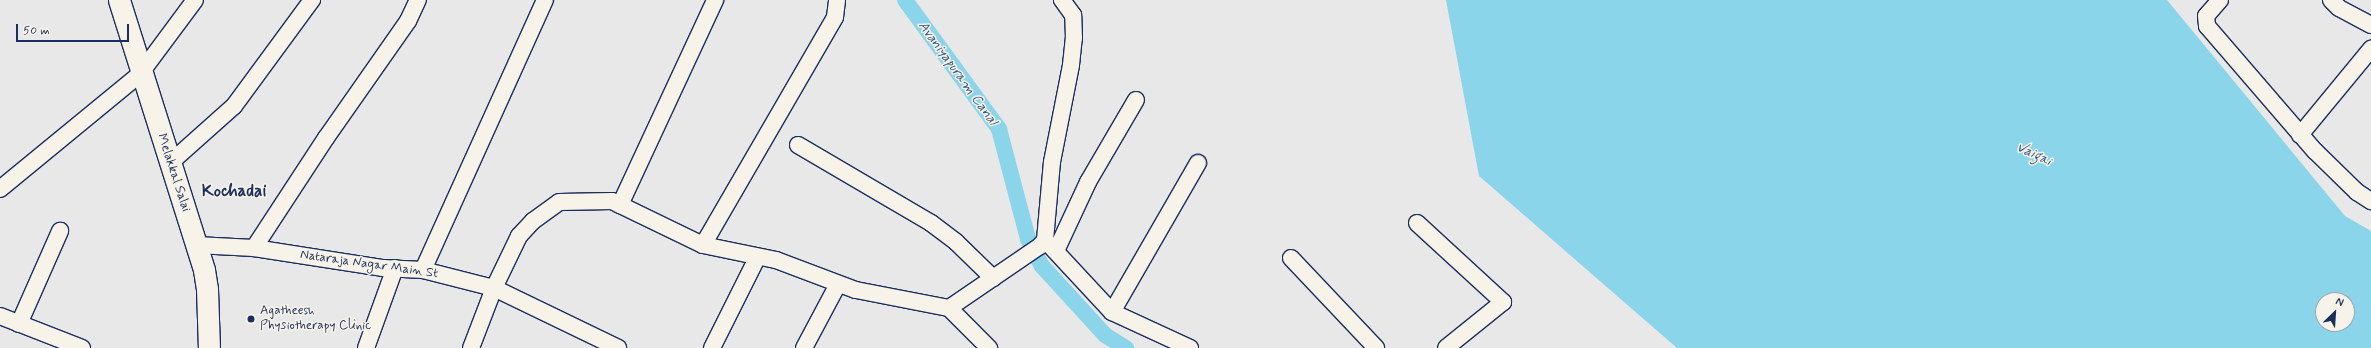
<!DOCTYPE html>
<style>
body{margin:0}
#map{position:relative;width:2371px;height:348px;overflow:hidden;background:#e8e8e9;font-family:Mynerve,sans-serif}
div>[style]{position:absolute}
.water>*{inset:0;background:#8ad5ea}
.canal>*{height:16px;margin:-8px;padding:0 8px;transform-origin:8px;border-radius:8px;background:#8ad5ea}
.roads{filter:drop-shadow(1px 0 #1b2f5e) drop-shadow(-1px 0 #1b2f5e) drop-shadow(0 1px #1b2f5e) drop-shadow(0 -1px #1b2f5e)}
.minor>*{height:16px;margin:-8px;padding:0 8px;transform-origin:8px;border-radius:8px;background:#f7f3e8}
.major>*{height:21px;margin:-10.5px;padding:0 10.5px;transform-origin:10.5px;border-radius:10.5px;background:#f7f3e8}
.dots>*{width:11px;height:11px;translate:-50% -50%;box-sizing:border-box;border:2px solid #f7f3e8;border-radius:50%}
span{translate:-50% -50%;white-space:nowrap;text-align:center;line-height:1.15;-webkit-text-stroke:3px #f7f3e8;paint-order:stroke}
.street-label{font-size:13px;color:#1b2f5e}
.poi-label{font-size:13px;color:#1b2f5e}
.left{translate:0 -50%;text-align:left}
.water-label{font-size:14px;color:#375881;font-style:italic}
.district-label{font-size:17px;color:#1b2f5e;font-weight:700}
.north{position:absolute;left:2315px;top:292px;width:40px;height:40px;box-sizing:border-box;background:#f7f3e8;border:1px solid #9fa5b1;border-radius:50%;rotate:25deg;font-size:11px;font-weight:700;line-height:16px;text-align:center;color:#1b2f5e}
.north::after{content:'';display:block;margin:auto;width:14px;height:18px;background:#1b2f5e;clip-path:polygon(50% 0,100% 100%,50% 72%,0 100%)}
.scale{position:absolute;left:16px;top:24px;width:113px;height:18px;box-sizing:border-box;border:2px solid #1b2f5e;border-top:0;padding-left:5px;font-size:12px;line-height:14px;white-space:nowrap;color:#1b2f5e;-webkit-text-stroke:3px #f7f3e8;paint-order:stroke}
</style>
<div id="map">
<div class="water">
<i style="clip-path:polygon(evenodd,1446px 0,2167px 0,2345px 216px,2371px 231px,2371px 348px,1677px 348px,1479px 176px,1446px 0,2323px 300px,2347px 300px,2347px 324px,2323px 324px,2323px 300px)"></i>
</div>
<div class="canal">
<i style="left:905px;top:0;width:160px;rotate:53.9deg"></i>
<i style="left:999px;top:129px;width:114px;rotate:75.2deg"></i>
<i style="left:1028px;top:239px;width:30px;rotate:63deg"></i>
<i style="left:1042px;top:266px;width:93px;rotate:47.6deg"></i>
<i style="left:1105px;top:335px;width:25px;rotate:32deg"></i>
</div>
<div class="roads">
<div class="minor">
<i style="left:2220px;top:0;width:21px;rotate:131deg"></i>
<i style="left:2206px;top:16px;width:10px;rotate:84deg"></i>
<i style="left:2207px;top:26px;width:165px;rotate:49.2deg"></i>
<i style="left:2315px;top:151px;width:59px;rotate:44.3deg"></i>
<i style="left:2357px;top:192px;width:17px;rotate:33deg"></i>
<i style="left:2331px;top:0;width:11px;rotate:45deg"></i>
<i style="left:2339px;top:8px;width:36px;rotate:28deg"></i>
<i style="left:2300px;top:135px;width:112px;rotate:-50.5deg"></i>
<i style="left:798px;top:145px;width:154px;rotate:30.4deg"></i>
<i style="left:931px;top:223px;width:31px;rotate:37deg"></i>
<i style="left:956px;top:242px;width:52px;rotate:44.2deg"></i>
<i style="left:170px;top:163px;width:86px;rotate:-41.7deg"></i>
<i style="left:234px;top:106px;width:132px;rotate:-53.7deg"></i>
<i style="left:0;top:189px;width:181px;rotate:-39.4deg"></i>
<i style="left:140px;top:74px;width:92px;rotate:-53.4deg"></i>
<i style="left:620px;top:205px;width:226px;rotate:-65.1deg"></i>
<i style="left:1417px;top:223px;width:117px;rotate:42.6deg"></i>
<i style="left:1503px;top:302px;width:73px;rotate:141.1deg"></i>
<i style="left:1045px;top:240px;width:78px;rotate:-84.9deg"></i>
<i style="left:1052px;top:162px;width:99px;rotate:-78.9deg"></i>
<i style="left:1071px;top:65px;width:27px;rotate:-84deg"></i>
<i style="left:1074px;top:38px;width:23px;rotate:-92deg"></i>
<i style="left:1073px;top:15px;width:19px;rotate:-126deg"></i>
<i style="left:196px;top:245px;width:58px;rotate:3deg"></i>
<i style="left:254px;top:248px;width:131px;rotate:8.8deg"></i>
<i style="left:383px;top:268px;width:40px;rotate:2.9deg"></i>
<i style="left:423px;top:270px;width:73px;rotate:14.2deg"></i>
<i style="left:494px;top:288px;width:58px;rotate:-64.3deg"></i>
<i style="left:519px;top:236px;width:21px;rotate:-47deg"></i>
<i style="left:533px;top:221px;width:32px;rotate:-36deg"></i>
<i style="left:559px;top:202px;width:53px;rotate:-1.1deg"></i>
<i style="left:612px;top:201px;width:101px;rotate:25.8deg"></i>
<i style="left:703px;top:245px;width:75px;rotate:11.6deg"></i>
<i style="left:776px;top:260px;width:85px;rotate:20.6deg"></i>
<i style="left:856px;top:290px;width:95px;rotate:11deg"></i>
<i style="left:949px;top:308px;width:57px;rotate:45deg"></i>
<i style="left:703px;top:245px;width:263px;rotate:-59.9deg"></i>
<i style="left:835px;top:17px;width:17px;rotate:-83deg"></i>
<i style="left:254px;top:248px;width:131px;rotate:-56.8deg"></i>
<i style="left:326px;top:138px;width:143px;rotate:-55deg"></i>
<i style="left:408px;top:21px;width:23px;rotate:-65deg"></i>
<i style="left:1056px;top:251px;width:76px;rotate:-65.1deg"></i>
<i style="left:1088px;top:182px;width:95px;rotate:-59.7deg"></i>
<i style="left:1291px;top:258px;width:124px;rotate:46.6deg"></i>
<i style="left:423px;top:270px;width:296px;rotate:-65.7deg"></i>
<i style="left:949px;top:308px;width:110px;rotate:-34.3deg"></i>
<i style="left:1040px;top:246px;width:8px;rotate:-50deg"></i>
<i style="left:1045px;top:240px;width:98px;rotate:47.1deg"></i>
<i style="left:1112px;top:312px;width:86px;rotate:24.8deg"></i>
<i style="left:1112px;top:312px;width:172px;rotate:-60deg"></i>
<i style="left:0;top:316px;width:88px;rotate:21.3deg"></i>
<i style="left:19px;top:324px;width:102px;rotate:-66.2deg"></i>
<i style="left:366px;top:348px;width:85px;rotate:-70.1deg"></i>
<i style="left:471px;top:348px;width:64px;rotate:-69deg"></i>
<i style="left:494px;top:288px;width:138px;rotate:25.8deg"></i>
<i style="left:712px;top:348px;width:101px;rotate:-63.4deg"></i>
<i style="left:804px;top:348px;width:72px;rotate:-62deg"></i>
</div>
<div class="major">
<i style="left:119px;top:0;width:283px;rotate:72.5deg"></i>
<i style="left:204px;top:270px;width:19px;rotate:81deg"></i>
<i style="left:207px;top:289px;width:59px;rotate:88.1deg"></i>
</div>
</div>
<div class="dots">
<i style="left:251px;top:319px;background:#1b2f5e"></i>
</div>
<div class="street-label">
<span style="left:173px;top:173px;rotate:72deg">Melakkal Salai</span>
<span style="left:369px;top:265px;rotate:8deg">Nataraja Nagar Main St</span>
</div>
<div class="poi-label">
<span class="left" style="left:260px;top:319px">Agatheesh<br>Physiotherapy Clinic</span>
</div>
<div class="water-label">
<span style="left:958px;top:73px;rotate:54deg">Avaniyapuram Canal</span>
<span style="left:2034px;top:154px;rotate:25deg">Vaigai</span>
</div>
<div class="district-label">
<span style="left:234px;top:192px">Kochadai</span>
</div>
<div class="north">N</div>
<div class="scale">50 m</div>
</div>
